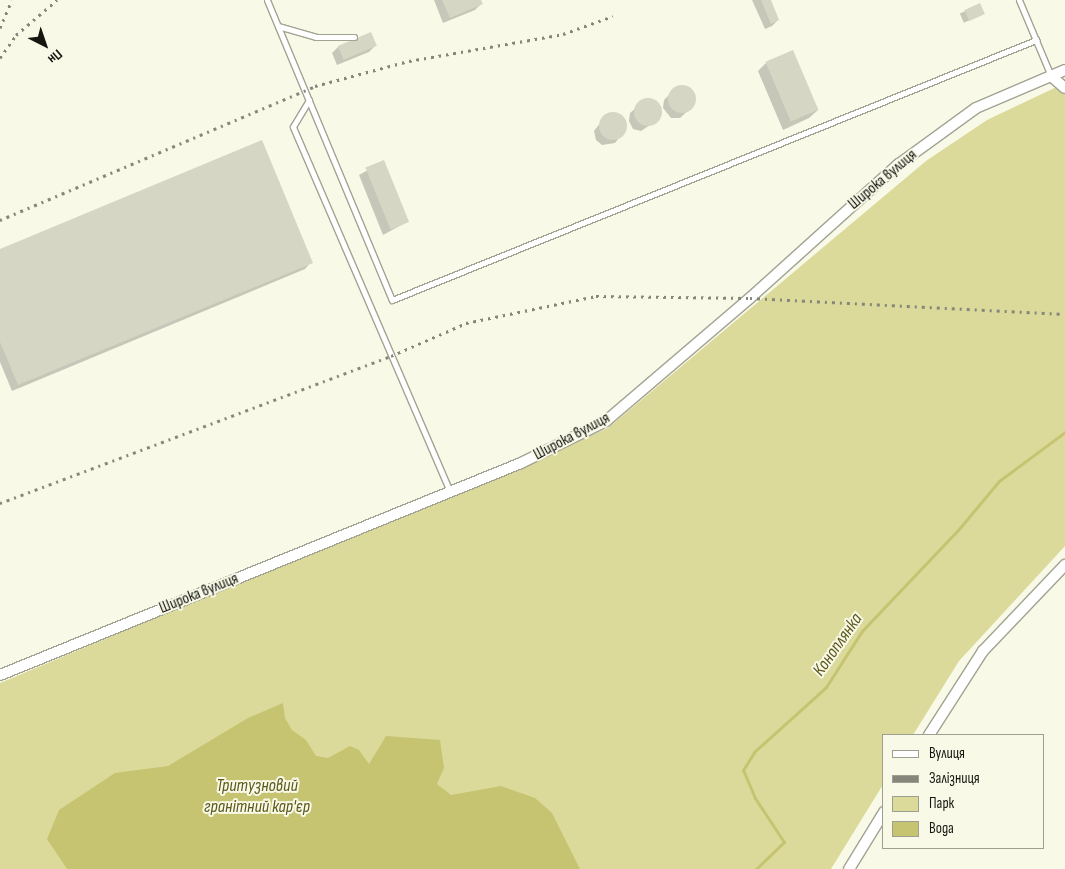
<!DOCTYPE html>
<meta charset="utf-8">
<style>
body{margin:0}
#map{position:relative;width:1065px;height:869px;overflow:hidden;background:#f8f9e7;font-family:"Sofia Sans Condensed",sans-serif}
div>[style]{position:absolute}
.green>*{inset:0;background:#dbda9a}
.water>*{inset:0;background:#c6c471}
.shadow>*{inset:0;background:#0003;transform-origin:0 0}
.stream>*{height:3px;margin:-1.5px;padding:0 1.5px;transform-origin:1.5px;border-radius:1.5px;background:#c6c471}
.building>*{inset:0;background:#d6d6c5;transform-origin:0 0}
.round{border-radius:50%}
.roads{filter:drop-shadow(1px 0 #a3a393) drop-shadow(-1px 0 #a3a393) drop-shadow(0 1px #a3a393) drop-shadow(0 -1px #a3a393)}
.lane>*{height:5px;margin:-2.5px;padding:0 2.5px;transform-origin:2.5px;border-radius:2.5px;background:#fff}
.street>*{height:10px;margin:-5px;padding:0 5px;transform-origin:5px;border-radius:5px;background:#fff}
.rail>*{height:3px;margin-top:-1.5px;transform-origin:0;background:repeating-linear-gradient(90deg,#86867a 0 2.5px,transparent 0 7.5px)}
span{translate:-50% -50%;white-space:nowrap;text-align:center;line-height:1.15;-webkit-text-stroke:4px #f8f9e7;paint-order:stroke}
.street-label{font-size:16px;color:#161610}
.water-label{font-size:18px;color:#5c591c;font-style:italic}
.legend{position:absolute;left:882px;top:734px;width:162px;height:115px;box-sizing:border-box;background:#f8f9e7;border:1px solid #9e9e91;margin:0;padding:6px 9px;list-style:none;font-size:15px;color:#161610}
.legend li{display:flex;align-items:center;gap:10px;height:25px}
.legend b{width:25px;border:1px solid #9e9e91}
.north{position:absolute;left:20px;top:20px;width:50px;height:50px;-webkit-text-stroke:4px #f8f9e7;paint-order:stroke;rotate:139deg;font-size:14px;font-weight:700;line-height:20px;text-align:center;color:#161610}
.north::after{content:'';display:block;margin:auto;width:18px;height:22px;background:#161610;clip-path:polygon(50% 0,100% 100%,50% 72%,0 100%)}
</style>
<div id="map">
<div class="green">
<i style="clip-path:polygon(1065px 83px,1065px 546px,959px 661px,913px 735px,884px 735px,884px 783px,831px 869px,0 869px,0 683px,608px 428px,926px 161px,987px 120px)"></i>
</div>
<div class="water">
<i style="clip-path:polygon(283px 703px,285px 718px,292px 730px,306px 740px,316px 756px,328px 758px,350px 746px,359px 750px,369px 764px,386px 736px,440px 740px,444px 768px,437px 784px,451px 795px,501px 786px,535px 798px,552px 813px,580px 869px,67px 869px,47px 839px,59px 810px,115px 773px,168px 766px,248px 718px)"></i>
</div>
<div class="shadow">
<i style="clip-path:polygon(434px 0,480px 0,481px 4px,475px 10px,443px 23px)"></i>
<i style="clip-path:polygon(752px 0,769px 0,778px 20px,772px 26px,765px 29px)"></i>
<i style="left:979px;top:5px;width:10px;height:21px;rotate:66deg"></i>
<i style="clip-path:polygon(375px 46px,369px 52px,337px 65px,332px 53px,338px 47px)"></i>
<i style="clip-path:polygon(766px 63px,818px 110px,809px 118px,783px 130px,758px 71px)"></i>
<i style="clip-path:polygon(677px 87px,689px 88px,694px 94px,693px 106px,680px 118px,671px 118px,663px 108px,664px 100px)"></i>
<i style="clip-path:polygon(647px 99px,660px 107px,659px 119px,641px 131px,633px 129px,629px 121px,630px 113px)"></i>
<i style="clip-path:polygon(612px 114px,623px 118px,626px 129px,615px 143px,602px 145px,596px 140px,594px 131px,605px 117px)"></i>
<i style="clip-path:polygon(384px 161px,407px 222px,383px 235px,359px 175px)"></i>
<i style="clip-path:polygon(0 250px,311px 262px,305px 269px,12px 391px,0 362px)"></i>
</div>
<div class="stream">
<i style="left:756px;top:869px;width:39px;rotate:-44deg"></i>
<i style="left:784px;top:842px;width:53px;rotate:-123.4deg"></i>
<i style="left:755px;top:798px;width:30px;rotate:-113deg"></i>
<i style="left:743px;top:770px;width:22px;rotate:-58deg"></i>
<i style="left:755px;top:751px;width:96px;rotate:-42deg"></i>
<i style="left:826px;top:687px;width:67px;rotate:-57.3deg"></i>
<i style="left:862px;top:631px;width:139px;rotate:-46.5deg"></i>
<i style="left:958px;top:530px;width:64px;rotate:-50.1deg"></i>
<i style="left:999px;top:481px;width:82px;rotate:-36.6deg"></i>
</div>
<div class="building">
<i style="clip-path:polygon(442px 0,481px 0,483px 4px,450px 18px)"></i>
<i style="clip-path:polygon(761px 0,771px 0,779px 20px,771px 24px)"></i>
<i style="left:980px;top:3px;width:12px;height:17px;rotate:66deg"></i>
<i style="left:371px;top:32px;width:15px;height:36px;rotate:67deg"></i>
<i style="left:793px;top:50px;width:65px;height:30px;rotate:67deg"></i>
<i class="round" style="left:668px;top:85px;width:28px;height:28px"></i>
<i class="round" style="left:634px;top:98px;width:28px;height:28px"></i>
<i class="round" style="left:599px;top:112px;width:28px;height:28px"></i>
<i style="clip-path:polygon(262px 140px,313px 263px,18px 385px,0 342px,0 249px)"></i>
<i style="left:384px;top:160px;width:67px;height:20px;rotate:68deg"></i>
</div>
<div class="roads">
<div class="lane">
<i style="left:267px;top:0;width:325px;rotate:67.4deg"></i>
<i style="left:392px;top:300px;width:695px;rotate:-21.99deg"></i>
<i style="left:1019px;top:0;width:82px;rotate:67.2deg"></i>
<i style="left:278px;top:26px;width:40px;rotate:16deg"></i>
<i style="left:316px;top:37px;width:38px"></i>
<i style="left:309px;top:100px;width:31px;rotate:121deg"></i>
<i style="left:293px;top:127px;width:397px;rotate:66.7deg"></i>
</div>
<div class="street">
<i style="left:1051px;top:76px;width:18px;rotate:41deg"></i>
<i style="left:0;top:675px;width:562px;rotate:-22.14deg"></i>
<i style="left:521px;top:463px;width:95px;rotate:-26.3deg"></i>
<i style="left:606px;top:421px;width:189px;rotate:-40.5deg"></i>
<i style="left:750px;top:298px;width:200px;rotate:-42deg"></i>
<i style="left:899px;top:164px;width:95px;rotate:-36deg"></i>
<i style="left:976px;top:108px;width:97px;rotate:-23.1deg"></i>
<i style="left:929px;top:735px;width:100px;rotate:-57.3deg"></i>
<i style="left:983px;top:651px;width:119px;rotate:-46.4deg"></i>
<i style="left:849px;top:869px;width:67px;rotate:-58.4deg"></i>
</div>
</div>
<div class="rail">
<i style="left:0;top:28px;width:30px;rotate:-67deg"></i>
<i style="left:0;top:58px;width:28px;rotate:-55deg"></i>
<i style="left:16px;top:35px;width:54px;rotate:-40.5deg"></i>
<i style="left:0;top:220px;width:342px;rotate:-23deg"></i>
<i style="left:315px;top:86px;width:97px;rotate:-14.9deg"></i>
<i style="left:409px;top:61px;width:156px;rotate:-9.9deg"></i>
<i style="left:563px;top:34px;width:53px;rotate:-19.8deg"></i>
<i style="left:0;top:503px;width:418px;rotate:-20.6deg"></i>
<i style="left:391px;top:356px;width:82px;rotate:-23.7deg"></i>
<i style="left:466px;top:323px;width:133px;rotate:-11.7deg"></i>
<i style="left:596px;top:296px;width:154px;rotate:0.7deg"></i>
<i style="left:750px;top:298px;width:315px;rotate:2.9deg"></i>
</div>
<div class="street-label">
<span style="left:883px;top:180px;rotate:-40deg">Широка вулиця</span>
<span style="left:572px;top:437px;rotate:-28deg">Широка вулиця</span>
<span style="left:199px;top:594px;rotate:-22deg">Широка вулиця</span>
</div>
<div class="water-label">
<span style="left:838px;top:645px;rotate:-55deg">Коноплянка</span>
<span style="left:257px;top:797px">Тритузновий<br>гранітний кар'єр</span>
</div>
<ul class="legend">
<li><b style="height:6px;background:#fff"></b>Вулиця</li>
<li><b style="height:6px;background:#86867a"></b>Залізниця</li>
<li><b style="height:14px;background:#dbda9a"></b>Парк</li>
<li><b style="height:14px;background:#c6c471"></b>Вода</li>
</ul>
<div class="north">Пн</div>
</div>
